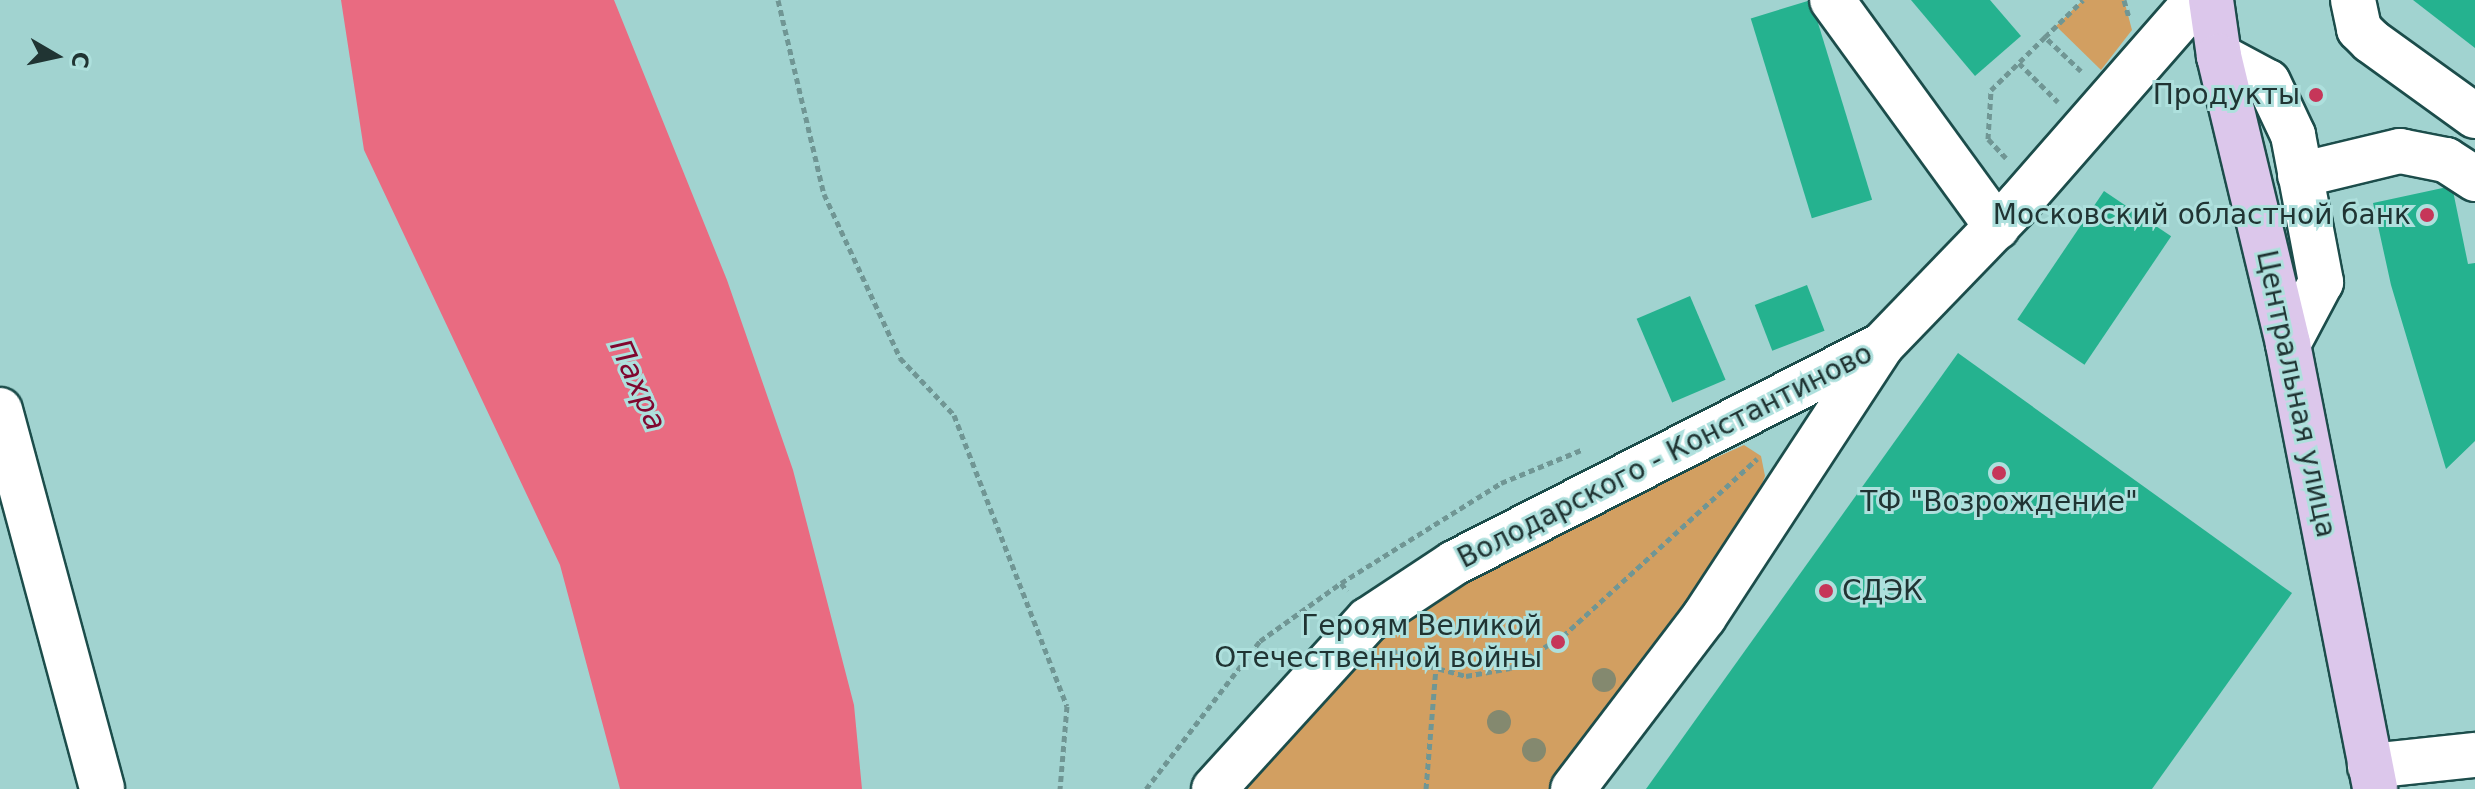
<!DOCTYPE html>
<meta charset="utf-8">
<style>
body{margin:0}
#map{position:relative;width:2475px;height:789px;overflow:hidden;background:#a1d3d0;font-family:"DejaVu Sans",sans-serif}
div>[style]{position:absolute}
.green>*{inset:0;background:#d29f61}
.water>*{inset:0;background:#e96b81}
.building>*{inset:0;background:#25b28f;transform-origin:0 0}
.path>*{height:5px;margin-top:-2.5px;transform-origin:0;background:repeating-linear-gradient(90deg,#709694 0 6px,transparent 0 10px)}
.roads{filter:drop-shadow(2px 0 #1c4d4b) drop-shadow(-2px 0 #1c4d4b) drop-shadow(0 2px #1c4d4b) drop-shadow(0 -2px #1c4d4b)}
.minor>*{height:44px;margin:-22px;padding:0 22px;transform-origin:22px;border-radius:22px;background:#fff}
.major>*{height:44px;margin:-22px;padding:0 22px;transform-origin:22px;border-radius:22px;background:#dcc7eb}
.trees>*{width:24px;height:24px;margin:-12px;border-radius:50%;background:#84896f}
.dots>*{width:22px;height:22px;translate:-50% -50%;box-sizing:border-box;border:4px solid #aee0dd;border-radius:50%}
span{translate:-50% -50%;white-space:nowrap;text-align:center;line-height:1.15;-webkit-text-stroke:6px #aee0dd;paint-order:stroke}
.poi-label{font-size:28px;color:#203433}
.right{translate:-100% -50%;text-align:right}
.left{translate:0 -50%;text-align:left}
.street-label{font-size:28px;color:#203433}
.water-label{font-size:30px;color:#80072f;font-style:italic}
.north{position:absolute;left:16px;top:16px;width:80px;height:80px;-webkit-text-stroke:6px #aee0dd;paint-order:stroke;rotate:99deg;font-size:22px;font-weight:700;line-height:32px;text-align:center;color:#203433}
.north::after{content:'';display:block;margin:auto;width:28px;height:36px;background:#203433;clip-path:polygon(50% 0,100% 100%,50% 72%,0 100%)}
</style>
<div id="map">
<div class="green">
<i style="clip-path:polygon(2083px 0,2124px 0,2132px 30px,2101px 70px,2056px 26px)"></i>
<i style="clip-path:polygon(1744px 445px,1761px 456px,1765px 476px,1753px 508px,1551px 789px,1243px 789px,1372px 641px,1460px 573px)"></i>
</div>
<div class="water">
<i style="clip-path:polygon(341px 0,614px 0,727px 280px,793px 470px,854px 705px,862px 789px,620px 789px,560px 565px,364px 150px)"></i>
</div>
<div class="building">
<i style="left:1811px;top:0;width:209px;height:63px;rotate:73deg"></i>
<i style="clip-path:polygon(1911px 0,1990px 0,2021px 36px,1975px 76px)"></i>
<i style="clip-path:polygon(2413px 0,2475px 0,2475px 48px)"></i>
<i style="clip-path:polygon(2452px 186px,2468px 264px,2475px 263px,2475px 441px,2446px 469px,2391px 285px,2373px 203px)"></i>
<i style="left:2104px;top:191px;width:81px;height:155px;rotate:34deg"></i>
<i style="left:1807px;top:285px;width:49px;height:56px;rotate:69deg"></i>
<i style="left:1690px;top:296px;width:91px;height:58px;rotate:67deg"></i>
<i style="clip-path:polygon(1958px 353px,2292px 593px,2152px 789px,1646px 789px)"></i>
</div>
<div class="path">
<i style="left:778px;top:0;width:199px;rotate:76.7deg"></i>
<i style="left:824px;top:194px;width:181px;rotate:65.1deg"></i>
<i style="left:900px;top:358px;width:79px;rotate:46.5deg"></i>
<i style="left:954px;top:415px;width:312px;rotate:68.8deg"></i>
<i style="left:1067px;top:706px;width:83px;rotate:94.8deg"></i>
<i style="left:2124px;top:0;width:19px;rotate:74deg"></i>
<i style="left:2019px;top:63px;width:55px;rotate:45deg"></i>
<i style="left:2081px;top:71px;width:50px;rotate:-136.6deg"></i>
<i style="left:2045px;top:37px;width:53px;rotate:-44.2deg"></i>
<i style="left:2006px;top:158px;width:26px;rotate:-133deg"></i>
<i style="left:1988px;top:139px;width:49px;rotate:-86.5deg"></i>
<i style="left:1991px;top:90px;width:76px;rotate:-44.5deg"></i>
<i style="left:1341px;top:583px;width:189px;rotate:-32deg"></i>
<i style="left:1501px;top:483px;width:87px;rotate:-22.4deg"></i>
<i style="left:1393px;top:649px;width:11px;rotate:52deg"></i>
<i style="left:1400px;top:658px;width:68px;rotate:15.3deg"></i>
<i style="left:1466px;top:676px;width:45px;rotate:-10.3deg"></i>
<i style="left:1510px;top:668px;width:62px;rotate:-31.1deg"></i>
<i style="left:1563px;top:636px;width:263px;rotate:-42.4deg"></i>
<i style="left:1146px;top:789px;width:187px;rotate:-52.4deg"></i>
<i style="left:1260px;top:641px;width:100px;rotate:-35.6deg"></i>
<i style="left:1341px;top:583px;width:10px;rotate:53deg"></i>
<i style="left:1426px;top:789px;width:121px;rotate:-85.3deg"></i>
</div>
<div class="roads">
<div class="minor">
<i style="left:1832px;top:0;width:281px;rotate:54deg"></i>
<i style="left:2353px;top:0;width:30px;rotate:78deg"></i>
<i style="left:2359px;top:29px;width:17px;rotate:45deg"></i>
<i style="left:2371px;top:41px;width:128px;rotate:35.8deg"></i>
<i style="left:2219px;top:56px;width:55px;rotate:28deg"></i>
<i style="left:2268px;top:82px;width:59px;rotate:64.7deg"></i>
<i style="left:2293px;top:135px;width:150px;rotate:79.2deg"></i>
<i style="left:2321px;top:282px;width:70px;rotate:118deg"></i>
<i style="left:2300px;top:175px;width:103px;rotate:-13.5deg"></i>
<i style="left:2400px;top:151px;width:47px;rotate:11.1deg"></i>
<i style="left:2446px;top:160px;width:35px;rotate:33deg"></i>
<i style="left:0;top:410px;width:392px;rotate:74.9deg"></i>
<i style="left:2370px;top:766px;width:106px;rotate:-6deg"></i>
<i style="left:1214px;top:789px;width:229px;rotate:-47.7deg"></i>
<i style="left:1368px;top:620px;width:103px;rotate:-33.5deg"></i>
<i style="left:1454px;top:563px;width:480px;rotate:-27deg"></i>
<i style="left:1882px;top:345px;width:197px;rotate:-46deg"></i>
<i style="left:2019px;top:203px;width:270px;rotate:-48.8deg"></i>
<i style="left:1573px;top:789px;width:216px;rotate:-52.7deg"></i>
<i style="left:1704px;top:617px;width:323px;rotate:-56.8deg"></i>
</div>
<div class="major">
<i style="left:2211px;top:0;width:57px;rotate:81.9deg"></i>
<i style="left:2219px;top:56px;width:296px;rotate:76.5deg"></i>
<i style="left:2288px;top:344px;width:453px;rotate:78.9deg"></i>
</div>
</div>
<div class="trees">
<i style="left:1604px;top:680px"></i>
<i style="left:1499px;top:722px"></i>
<i style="left:1534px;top:750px"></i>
</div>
<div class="dots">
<i style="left:2316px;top:95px;background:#c63659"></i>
<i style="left:2427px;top:215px;background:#c63659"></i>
<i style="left:1999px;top:473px;background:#c63659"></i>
<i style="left:1826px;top:591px;background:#c63659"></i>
<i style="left:1558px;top:642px;background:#c63659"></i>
</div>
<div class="poi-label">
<span class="right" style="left:2300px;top:95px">Продукты</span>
<span class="right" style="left:2411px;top:215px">Московский областной банк</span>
<span style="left:1999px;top:502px">ТФ "Возрождение"</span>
<span class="left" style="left:1842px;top:591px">СДЭК</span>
<span class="right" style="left:1542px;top:642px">Героям Великой<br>Отечественной войны</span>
</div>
<div class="street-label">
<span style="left:2296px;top:394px;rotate:78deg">Центральная улица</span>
<span style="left:1665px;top:456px;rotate:-27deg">Володарского - Константиново</span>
</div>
<div class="water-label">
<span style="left:638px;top:385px;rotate:66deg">Пахра</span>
</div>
<div class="north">С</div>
</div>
